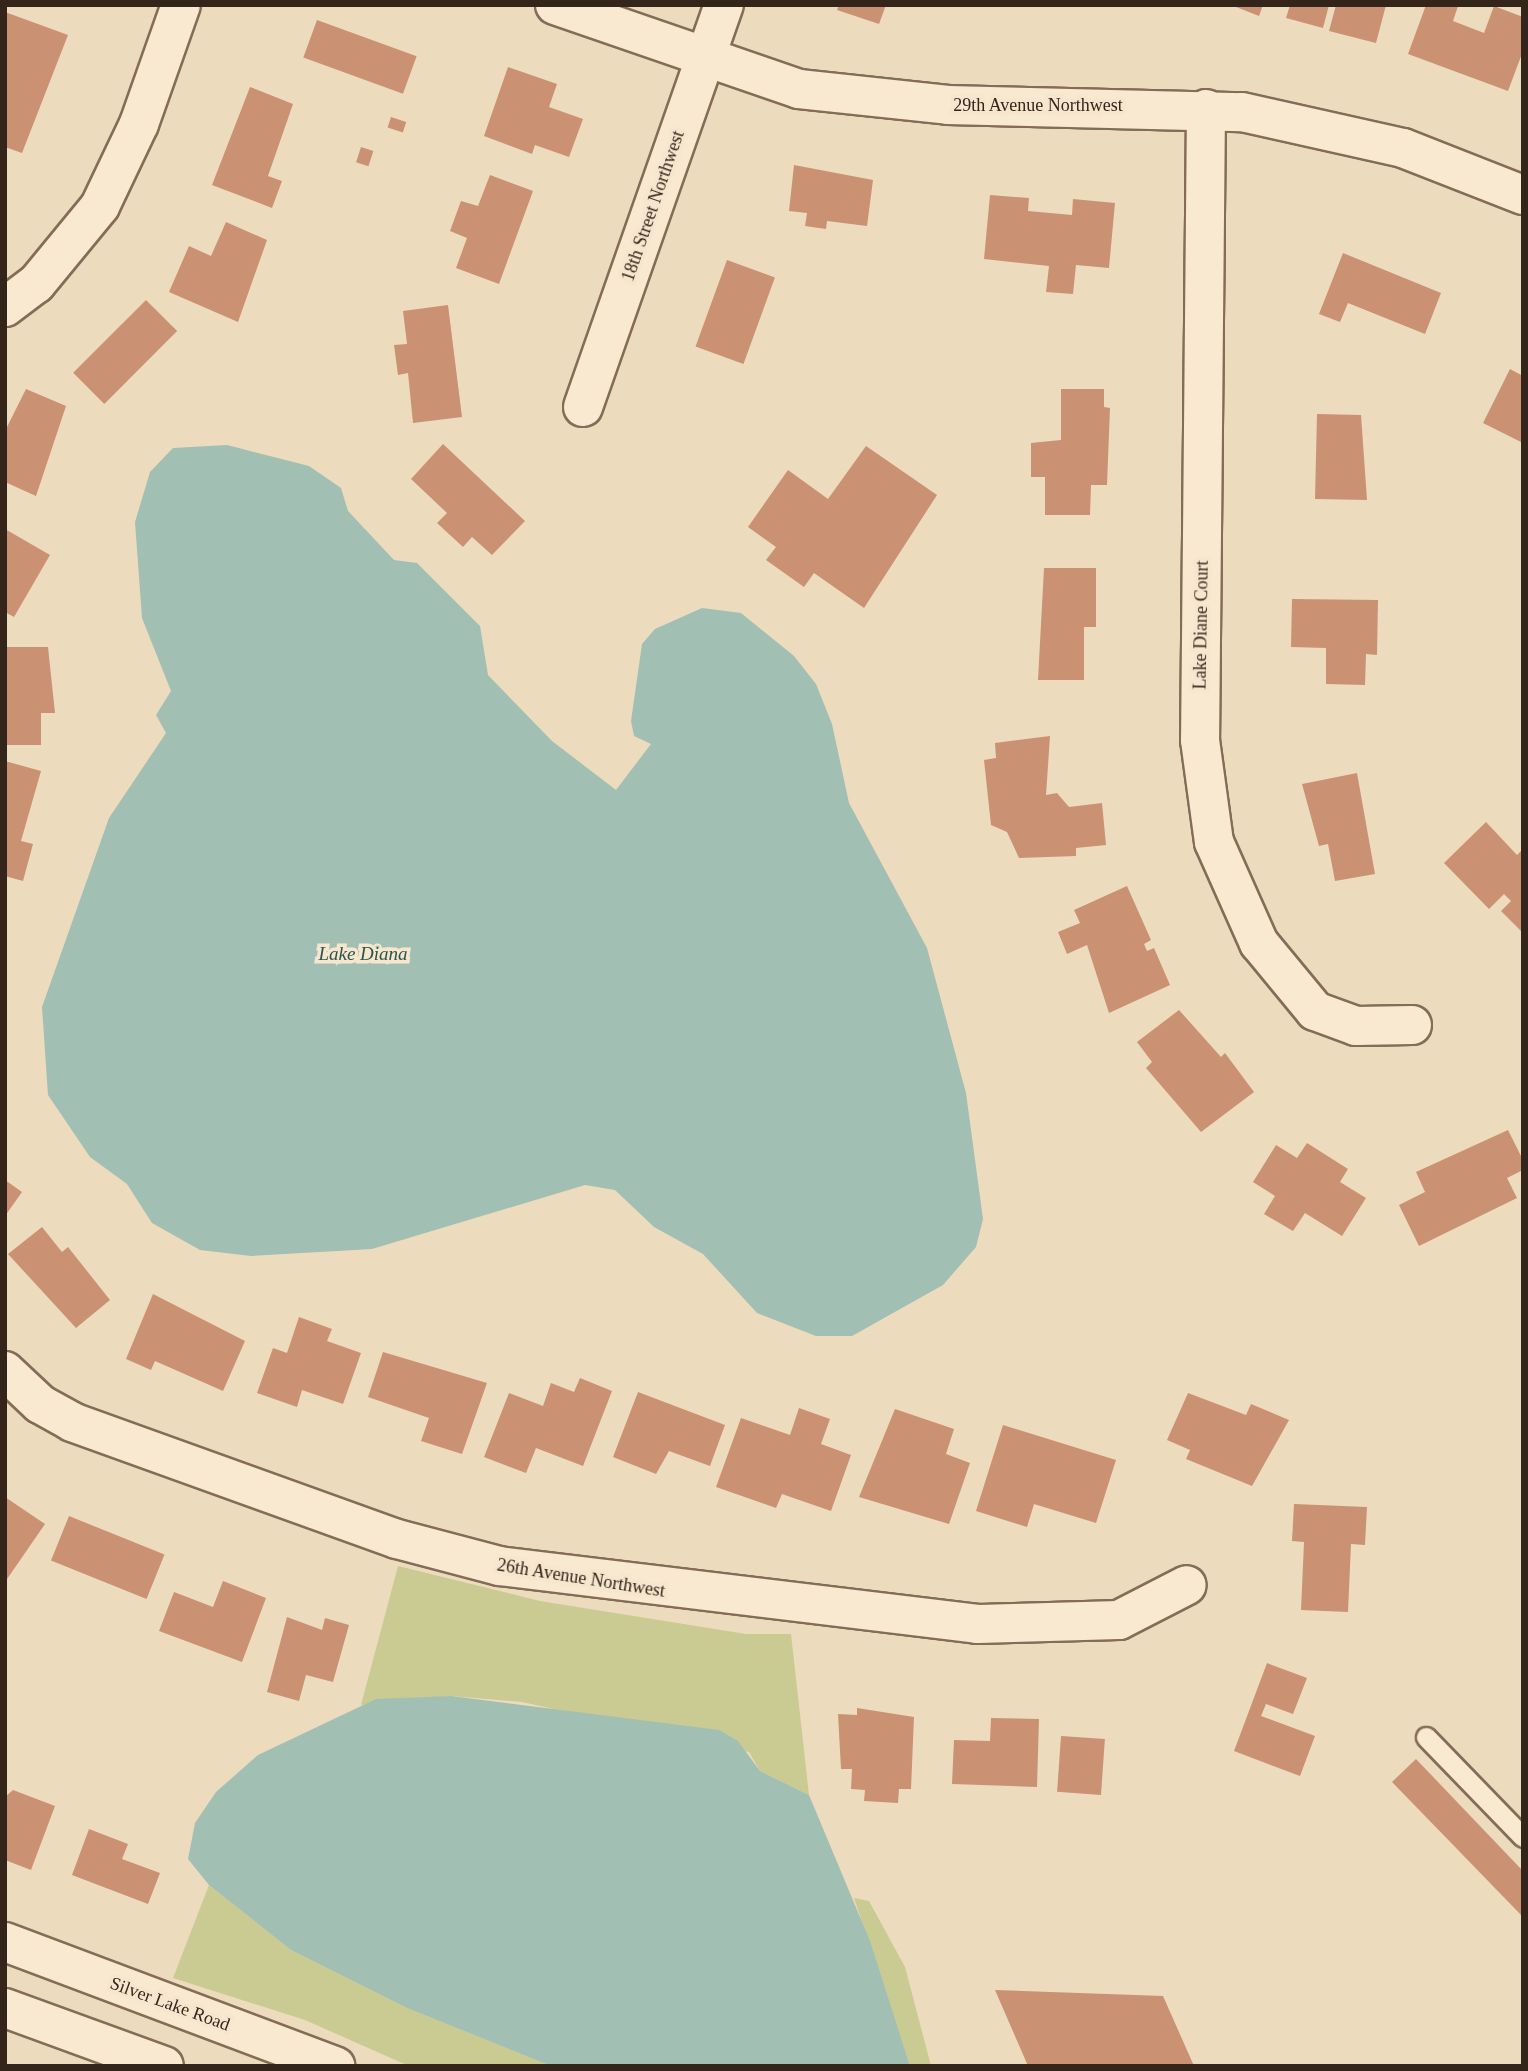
<!DOCTYPE html>
<style>
body{margin:0}
#map{position:relative;width:1528px;height:2071px;overflow:hidden;background:#eddbbd;font-family:Georgia,serif}
div>[style]{position:absolute}
.green>*{inset:0;background:#c9cb92}
.water>*{inset:0;background:#a1bfb3}
.building>*{inset:0;background:#cb9173;transform-origin:0 0}
.roads{filter:drop-shadow(2px 0 #856c57) drop-shadow(-2px 0 #856c57) drop-shadow(0 2px #856c57) drop-shadow(0 -2px #856c57)}
.lane>*{height:19px;margin:-9.5px;padding:0 9.5px;transform-origin:9.5px;border-radius:9.5px;background:#f8e9d0}
.street>*{height:38px;margin:-19px;padding:0 19px;transform-origin:19px;border-radius:19px;background:#f8e9d0}
.secondary>*{height:38px;margin:-19px;padding:0 19px;transform-origin:19px;border-radius:19px;background:#f8e9d0}
span{translate:-50% -50%;white-space:nowrap;text-align:center;line-height:1.15;-webkit-text-stroke:7px #f5e6cd;paint-order:stroke}
.street-label{font-size:18px;color:#34251b}
.water-label{font-size:19px;color:#2a544e;font-style:italic}
.frame{position:absolute;inset:0;border:7px solid #34251b;pointer-events:none}
</style>
<div id="map">
<div class="green">
<i style="clip-path:polygon(398px 1566px,540px 1601px,746px 1634px,791px 1634px,809px 1795px,760px 1771px,749px 1752px,522px 1702px,451px 1696px,361px 1705px)"></i>
<i style="clip-path:polygon(209px 1885px,291px 1950px,407px 2008px,551px 2066px,409px 2066px,305px 2020px,173px 1978px)"></i>
<i style="clip-path:polygon(854px 1898px,869px 1901px,905px 1967px,931px 2066px,910px 2066px)"></i>
</div>
<div class="water">
<i style="clip-path:polygon(227px 445px,309px 466px,341px 488px,348px 511px,394px 560px,417px 563px,480px 626px,488px 675px,552px 741px,616px 790px,651px 744px,634px 736px,631px 721px,642px 644px,655px 629px,702px 608px,741px 613px,794px 656px,816px 684px,832px 724px,849px 803px,927px 948px,966px 1093px,983px 1219px,976px 1247px,943px 1285px,852px 1336px,816px 1336px,757px 1313px,703px 1254px,654px 1227px,615px 1190px,585px 1185px,372px 1249px,251px 1256px,200px 1250px,152px 1223px,127px 1184px,90px 1157px,48px 1095px,42px 1007px,109px 818px,166px 733px,156px 715px,171px 691px,142px 618px,135px 522px,150px 472px,173px 448px)"></i>
<i style="clip-path:polygon(451px 1696px,719px 1730px,738px 1741px,760px 1771px,809px 1795px,870px 1941px,910px 2066px,551px 2066px,407px 2008px,291px 1950px,209px 1885px,188px 1859px,195px 1823px,216px 1792px,258px 1755px,376px 1699px)"></i>
</div>
<div class="building">
<i style="clip-path:polygon(839px 5px,886px 5px,879px 24px,837px 10px)"></i>
<i style="clip-path:polygon(1231px 5px,1263px 5px,1259px 16px)"></i>
<i style="clip-path:polygon(1290px 5px,1329px 5px,1323px 28px,1286px 18px)"></i>
<i style="clip-path:polygon(1336px 5px,1386px 5px,1376px 43px,1329px 31px)"></i>
<i style="clip-path:polygon(1426px 5px,1458px 6px,1453px 21px,1484px 33px,1494px 6px,1523px 17px,1523px 51px,1508px 91px,1408px 54px)"></i>
<i style="clip-path:polygon(5px 12px,68px 35px,22px 153px,5px 147px)"></i>
<i style="left:317px;top:20px;width:106px;height:40px;rotate:20deg"></i>
<i style="clip-path:polygon(508px 67px,557px 84px,549px 107px,583px 119px,569px 157px,535px 145px,532px 154px,484px 136px)"></i>
<i style="clip-path:polygon(250px 87px,293px 104px,268px 176px,282px 181px,272px 208px,212px 185px)"></i>
<i style="left:391px;top:117px;width:16px;height:11px;rotate:18deg"></i>
<i style="left:361px;top:147px;width:13px;height:16px;rotate:18deg"></i>
<i style="clip-path:polygon(794px 165px,873px 180px,867px 226px,827px 221px,826px 229px,805px 226px,807px 213px,789px 211px)"></i>
<i style="clip-path:polygon(490px 175px,533px 191px,499px 284px,456px 268px,467px 238px,450px 231px,461px 201px,478px 206px)"></i>
<i style="clip-path:polygon(990px 195px,1029px 198px,1028px 211px,1072px 215px,1073px 199px,1115px 203px,1109px 268px,1076px 265px,1073px 294px,1046px 292px,1049px 266px,984px 259px)"></i>
<i style="clip-path:polygon(226px 222px,267px 240px,238px 322px,169px 292px,189px 246px,211px 256px)"></i>
<i style="clip-path:polygon(1343px 253px,1441px 293px,1425px 334px,1348px 303px,1340px 322px,1319px 314px)"></i>
<i style="left:727px;top:260px;width:51px;height:92px;rotate:20deg"></i>
<i style="left:146px;top:300px;width:44px;height:103px;rotate:45deg"></i>
<i style="clip-path:polygon(448px 305px,462px 417px,413px 423px,408px 373px,398px 375px,394px 345px,407px 344px,403px 311px)"></i>
<i style="clip-path:polygon(1510px 369px,1523px 376px,1523px 443px,1483px 423px)"></i>
<i style="clip-path:polygon(26px 389px,66px 406px,36px 496px,5px 482px,5px 431px)"></i>
<i style="clip-path:polygon(1061px 389px,1104px 389px,1104px 407px,1110px 408px,1107px 485px,1091px 485px,1090px 515px,1045px 515px,1045px 477px,1031px 477px,1031px 443px,1061px 440px)"></i>
<i style="clip-path:polygon(1317px 414px,1361px 415px,1367px 500px,1315px 499px)"></i>
<i style="clip-path:polygon(443px 444px,525px 521px,492px 555px,472px 537px,463px 547px,437px 523px,447px 513px,411px 479px)"></i>
<i style="clip-path:polygon(866px 446px,937px 495px,864px 608px,814px 573px,804px 587px,766px 560px,776px 547px,748px 527px,788px 470px,828px 499px)"></i>
<i style="clip-path:polygon(5px 529px,50px 555px,14px 617px,5px 612px)"></i>
<i style="clip-path:polygon(1044px 568px,1096px 568px,1096px 627px,1084px 627px,1084px 680px,1038px 680px)"></i>
<i style="clip-path:polygon(1292px 599px,1378px 600px,1377px 655px,1366px 654px,1365px 685px,1326px 684px,1326px 648px,1291px 647px)"></i>
<i style="clip-path:polygon(5px 647px,48px 647px,55px 713px,41px 713px,41px 745px,5px 745px)"></i>
<i style="clip-path:polygon(1050px 736px,1046px 795px,1057px 793px,1069px 807px,1102px 803px,1106px 845px,1076px 848px,1076px 856px,1019px 858px,1007px 832px,991px 825px,984px 760px,996px 758px,995px 743px)"></i>
<i style="clip-path:polygon(5px 761px,41px 771px,21px 841px,33px 844px,23px 881px,5px 876px)"></i>
<i style="clip-path:polygon(1357px 773px,1375px 874px,1335px 881px,1328px 844px,1319px 846px,1302px 784px)"></i>
<i style="clip-path:polygon(1486px 822px,1517px 855px,1523px 849px,1523px 933px,1501px 911px,1511px 901px,1504px 894px,1489px 909px,1444px 863px)"></i>
<i style="clip-path:polygon(1127px 886px,1151px 940px,1144px 944px,1147px 951px,1154px 948px,1170px 985px,1109px 1013px,1087px 945px,1067px 954px,1058px 932px,1080px 923px,1074px 910px)"></i>
<i style="clip-path:polygon(1179px 1010px,1221px 1057px,1225px 1053px,1254px 1092px,1201px 1132px,1146px 1068px,1152px 1062px,1137px 1042px)"></i>
<i style="clip-path:polygon(1508px 1130px,1523px 1160px,1523px 1170px,1507px 1178px,1517px 1198px,1419px 1246px,1399px 1205px,1425px 1192px,1416px 1172px)"></i>
<i style="clip-path:polygon(1307px 1143px,1348px 1169px,1340px 1182px,1366px 1198px,1342px 1236px,1305px 1213px,1293px 1231px,1264px 1214px,1275px 1196px,1253px 1182px,1276px 1145px,1297px 1158px)"></i>
<i style="clip-path:polygon(5px 1180px,22px 1192px,5px 1216px)"></i>
<i style="clip-path:polygon(42px 1227px,62px 1252px,68px 1247px,110px 1300px,76px 1328px,8px 1254px)"></i>
<i style="clip-path:polygon(153px 1294px,245px 1341px,223px 1391px,155px 1361px,151px 1370px,126px 1359px)"></i>
<i style="clip-path:polygon(299px 1317px,332px 1329px,327px 1341px,361px 1353px,343px 1404px,302px 1390px,297px 1407px,257px 1393px,273px 1348px,287px 1353px)"></i>
<i style="clip-path:polygon(383px 1352px,487px 1383px,462px 1454px,421px 1441px,429px 1418px,368px 1397px)"></i>
<i style="clip-path:polygon(580px 1378px,612px 1391px,583px 1466px,536px 1448px,526px 1473px,484px 1457px,509px 1393px,543px 1406px,551px 1383px,574px 1392px)"></i>
<i style="clip-path:polygon(638px 1392px,725px 1425px,710px 1466px,669px 1451px,656px 1474px,613px 1457px)"></i>
<i style="clip-path:polygon(1188px 1393px,1246px 1415px,1251px 1404px,1289px 1420px,1252px 1486px,1186px 1459px,1190px 1450px,1167px 1440px)"></i>
<i style="clip-path:polygon(799px 1408px,830px 1419px,821px 1444px,851px 1455px,831px 1511px,782px 1494px,776px 1508px,716px 1487px,741px 1418px,790px 1435px)"></i>
<i style="clip-path:polygon(895px 1409px,954px 1429px,946px 1454px,970px 1463px,949px 1524px,859px 1497px)"></i>
<i style="clip-path:polygon(1003px 1425px,1116px 1460px,1096px 1523px,1034px 1504px,1027px 1527px,976px 1511px)"></i>
<i style="clip-path:polygon(5px 1497px,45px 1524px,5px 1582px)"></i>
<i style="clip-path:polygon(1294px 1504px,1367px 1507px,1365px 1545px,1351px 1544px,1348px 1612px,1301px 1610px,1304px 1542px,1292px 1541px)"></i>
<i style="left:69px;top:1516px;width:103px;height:48px;rotate:22deg"></i>
<i style="clip-path:polygon(223px 1581px,266px 1598px,242px 1662px,159px 1631px,174px 1592px,213px 1607px)"></i>
<i style="clip-path:polygon(287px 1617px,322px 1630px,325px 1618px,349px 1625px,333px 1682px,306px 1675px,299px 1701px,267px 1692px)"></i>
<i style="clip-path:polygon(1267px 1663px,1307px 1678px,1293px 1714px,1266px 1704px,1261px 1716px,1315px 1736px,1300px 1776px,1234px 1751px)"></i>
<i style="clip-path:polygon(857px 1708px,914px 1717px,911px 1789px,899px 1789px,898px 1803px,864px 1801px,865px 1790px,851px 1789px,852px 1769px,841px 1769px,838px 1714px,857px 1715px)"></i>
<i style="clip-path:polygon(991px 1718px,1039px 1719px,1037px 1787px,952px 1784px,954px 1740px,990px 1741px)"></i>
<i style="left:1061px;top:1736px;width:44px;height:56px;rotate:4deg"></i>
<i style="clip-path:polygon(1416px 1759px,1523px 1871px,1523px 1917px,1392px 1782px)"></i>
<i style="clip-path:polygon(13px 1790px,55px 1806px,31px 1870px,5px 1860px,5px 1797px)"></i>
<i style="clip-path:polygon(89px 1829px,128px 1844px,122px 1859px,160px 1873px,148px 1904px,72px 1875px)"></i>
<i style="clip-path:polygon(995px 1990px,1163px 1996px,1194px 2066px,1028px 2066px)"></i>
</div>
<div class="roads">
<div class="lane">
<i style="left:1426px;top:1737px;width:139px;rotate:45.9deg"></i>
</div>
<div class="street">
<i style="left:555px;top:5px;width:258px;rotate:19deg"></i>
<i style="left:799px;top:89px;width:150px;rotate:6.1deg"></i>
<i style="left:948px;top:105px;width:294px;rotate:1.4deg"></i>
<i style="left:1242px;top:112px;width:165px;rotate:12.6deg"></i>
<i style="left:1403px;top:148px;width:129px;rotate:21.4deg"></i>
<i style="left:1206px;top:109px;width:631px;rotate:90.54deg"></i>
<i style="left:1200px;top:740px;width:103px;rotate:82.2deg"></i>
<i style="left:1214px;top:842px;width:111px;rotate:66deg"></i>
<i style="left:1259px;top:943px;width:88px;rotate:50.5deg"></i>
<i style="left:1315px;top:1011px;width:44px;rotate:20.1deg"></i>
<i style="left:1356px;top:1026px;width:56px;rotate:-1deg"></i>
<i style="left:5px;top:307px;width:39px;rotate:-37deg"></i>
<i style="left:36px;top:284px;width:101px;rotate:-50.6deg"></i>
<i style="left:100px;top:206px;width:91px;rotate:-64.6deg"></i>
<i style="left:139px;top:124px;width:126px;rotate:-70.6deg"></i>
<i style="left:583px;top:407px;width:426px;rotate:-70.7deg"></i>
<i style="left:5px;top:1371px;width:48px;rotate:43.3deg"></i>
<i style="left:40px;top:1404px;width:37px;rotate:29deg"></i>
<i style="left:72px;top:1422px;width:345px;rotate:19.8deg"></i>
<i style="left:397px;top:1539px;width:106px;rotate:14.8deg"></i>
<i style="left:499px;top:1566px;width:482px;rotate:6.9deg"></i>
<i style="left:977px;top:1624px;width:142px;rotate:-1.6deg"></i>
<i style="left:1119px;top:1620px;width:76px;rotate:-27.2deg"></i>
</div>
<div class="secondary">
<i style="left:5px;top:1942px;width:353px;rotate:20.6deg"></i>
<i style="left:5px;top:2008px;width:169px;rotate:20deg"></i>
</div>
</div>
<div class="street-label">
<span style="left:1038px;top:105px">29th Avenue Northwest</span>
<span style="left:653px;top:206px;rotate:-71deg">18th Street Northwest</span>
<span style="left:1201px;top:625px;rotate:-89deg">Lake Diane Court</span>
<span style="left:581px;top:1578px;rotate:9deg">26th Avenue Northwest</span>
<span style="left:170px;top:2004px;rotate:20deg">Silver Lake Road</span>
</div>
<div class="water-label">
<span style="left:363px;top:954px">Lake Diana</span>
</div>
<div class="frame"></div>
</div>
